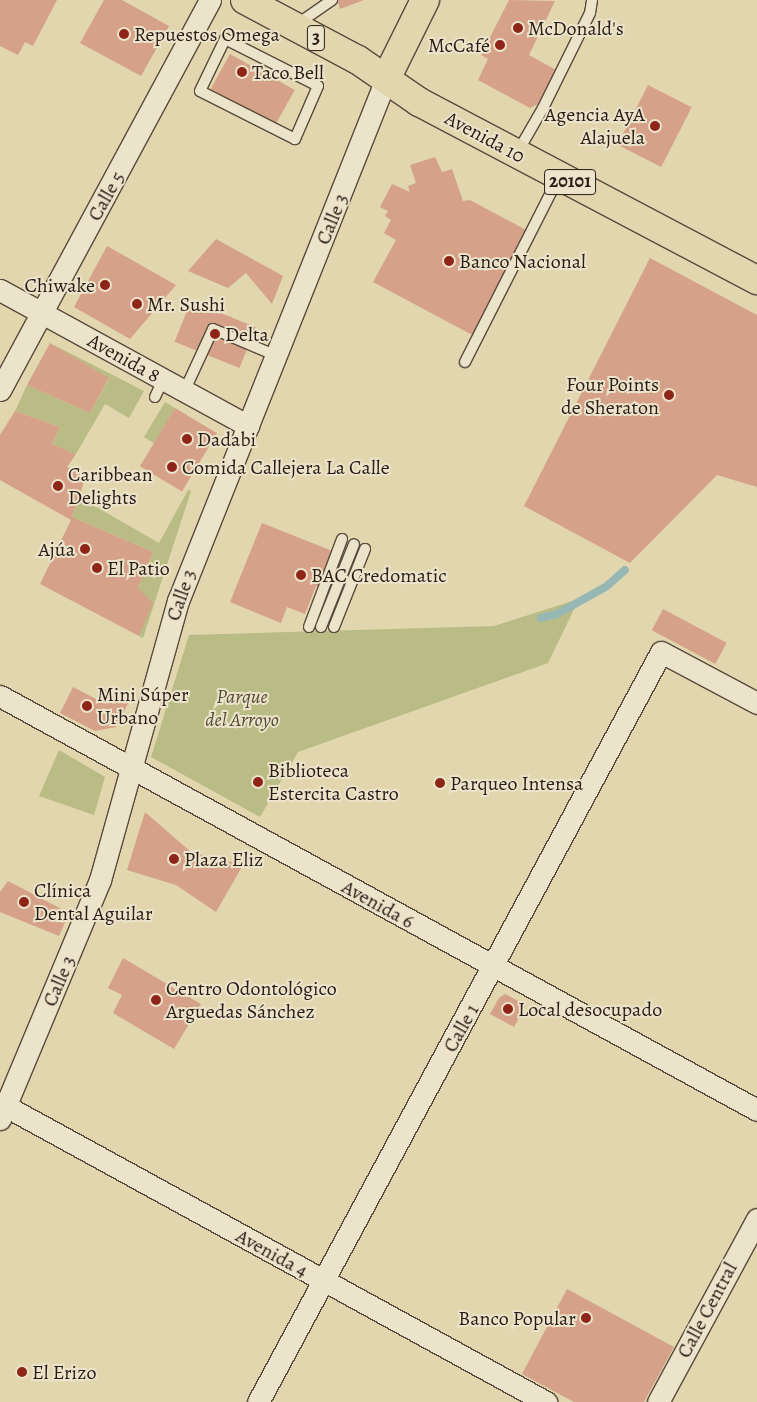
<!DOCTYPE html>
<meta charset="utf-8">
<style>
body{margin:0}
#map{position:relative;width:757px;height:1402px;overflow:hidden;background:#e1d6ae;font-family:Alegreya,serif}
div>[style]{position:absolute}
.green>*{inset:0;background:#babc85;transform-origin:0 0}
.stream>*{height:8px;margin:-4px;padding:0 4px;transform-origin:4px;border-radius:4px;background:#97b7b4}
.building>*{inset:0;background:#d5a188;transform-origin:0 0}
.roads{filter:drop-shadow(1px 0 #584a3c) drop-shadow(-1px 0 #584a3c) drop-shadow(0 1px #584a3c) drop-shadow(0 -1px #584a3c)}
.service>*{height:10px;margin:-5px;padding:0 5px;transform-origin:5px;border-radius:5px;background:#ece4ca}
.minor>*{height:21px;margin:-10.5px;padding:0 10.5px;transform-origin:10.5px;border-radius:10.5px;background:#ece4ca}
.primary>*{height:28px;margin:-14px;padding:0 14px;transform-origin:14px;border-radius:14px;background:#e1d6ae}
.dots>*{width:14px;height:14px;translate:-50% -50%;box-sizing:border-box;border:2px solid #ece4ca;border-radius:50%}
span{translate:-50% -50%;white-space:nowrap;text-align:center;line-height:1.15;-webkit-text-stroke:4px #ece4ca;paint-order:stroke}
.shield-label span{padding:1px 4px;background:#ece4ca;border:1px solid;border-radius:4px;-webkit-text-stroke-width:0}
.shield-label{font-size:19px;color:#2a1b16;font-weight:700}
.poi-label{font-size:20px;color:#2a1b16}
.left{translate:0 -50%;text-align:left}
.right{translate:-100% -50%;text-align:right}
.street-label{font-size:20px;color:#2a1b16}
.park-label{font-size:20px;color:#554b37;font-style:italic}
</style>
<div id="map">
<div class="green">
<i style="clip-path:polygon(50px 343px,144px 391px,129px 418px,105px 404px,76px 454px,52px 444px,60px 427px,15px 411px,27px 385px,90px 413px,109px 379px)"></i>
<i style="left:165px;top:402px;width:12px;height:41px;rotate:31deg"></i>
<i style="clip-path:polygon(188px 490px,191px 491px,143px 638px,139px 636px,138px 588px,153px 552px,72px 517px,79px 497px,159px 543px)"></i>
<i style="clip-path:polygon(579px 599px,548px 663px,298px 752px,260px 817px,151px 757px,189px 635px,494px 626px)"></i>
<i style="clip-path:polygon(59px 750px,105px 777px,94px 815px,39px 796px)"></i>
</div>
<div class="stream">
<i style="left:541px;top:618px;width:16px;rotate:-14deg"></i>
<i style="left:557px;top:614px;width:57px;rotate:-29.2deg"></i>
<i style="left:607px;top:586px;width:24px;rotate:-42deg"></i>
</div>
<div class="building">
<i style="clip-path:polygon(0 0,57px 0,33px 46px,25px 42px,18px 55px,0 46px)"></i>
<i style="clip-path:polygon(104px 0,122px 0,169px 26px,141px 76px,80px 43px)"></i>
<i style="clip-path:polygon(337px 0,364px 0,340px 9px)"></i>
<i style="clip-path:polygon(509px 0,555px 1px,529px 55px,556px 70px,538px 104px,530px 108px,478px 80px,488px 59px,481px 55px)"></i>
<i style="left:230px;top:54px;width:74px;height:40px;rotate:29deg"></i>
<i style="left:648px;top:85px;width:49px;height:67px;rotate:27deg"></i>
<i style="clip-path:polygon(435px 157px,442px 172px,452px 169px,463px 201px,470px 200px,528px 231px,476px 337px,373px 282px,396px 240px,384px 233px,391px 220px,385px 216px,388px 211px,380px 207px,392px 184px,410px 192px,408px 186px,416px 183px,410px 165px)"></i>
<i style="clip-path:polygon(216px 239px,283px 276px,272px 304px,246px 273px,228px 288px,188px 271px)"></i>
<i style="clip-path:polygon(107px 246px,176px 285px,130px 339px,74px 307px)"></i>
<i style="clip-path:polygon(650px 258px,757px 315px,757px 487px,717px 475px,630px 563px,524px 506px)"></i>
<i style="left:191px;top:301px;width:70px;height:44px;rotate:22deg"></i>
<i style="clip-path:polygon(50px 343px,109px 378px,90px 413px,27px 385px)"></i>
<i style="left:175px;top:408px;width:49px;height:68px;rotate:31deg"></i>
<i style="clip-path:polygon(15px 411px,60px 427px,52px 444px,76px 454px,67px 467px,86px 476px,72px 517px,153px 552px,138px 588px,153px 603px,139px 636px,40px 584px,71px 520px,0 480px,0 435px)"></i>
<i style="clip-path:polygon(262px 523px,365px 564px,351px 601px,316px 586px,305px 614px,287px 607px,281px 623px,230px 602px)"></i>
<i style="left:663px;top:609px;width:72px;height:24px;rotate:28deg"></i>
<i style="clip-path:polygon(73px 687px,98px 700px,103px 688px,129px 702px,116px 727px,95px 731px,60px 713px)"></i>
<i style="clip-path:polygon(145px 812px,191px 852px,243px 865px,216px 912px,176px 885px,127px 870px)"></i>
<i style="clip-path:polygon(8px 881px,69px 913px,59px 936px,0 912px,0 892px)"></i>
<i style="clip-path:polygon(123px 958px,201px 1004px,174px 1049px,113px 1013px,122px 995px,108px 988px)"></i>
<i style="clip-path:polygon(505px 994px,526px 1005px,514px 1027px,490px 1014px,499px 998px)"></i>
<i style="clip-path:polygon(567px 1289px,674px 1347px,644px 1402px,574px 1402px,522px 1374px)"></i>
</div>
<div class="roads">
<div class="service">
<i style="left:296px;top:25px;width:44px;rotate:-34.8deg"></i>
<i style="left:225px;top:39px;width:104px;rotate:26.8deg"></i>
<i style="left:318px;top:86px;width:58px;rotate:113.5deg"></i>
<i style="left:295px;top:139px;width:106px;rotate:-153.2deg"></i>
<i style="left:200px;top:91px;width:58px;rotate:-64.3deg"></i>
<i style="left:517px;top:153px;width:52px;rotate:-60deg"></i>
<i style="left:543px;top:108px;width:106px;rotate:-63.7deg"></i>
<i style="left:590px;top:13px;width:13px;rotate:-81deg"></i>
<i style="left:465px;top:362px;width:208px;rotate:-63.1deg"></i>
<i style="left:184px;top:392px;width:69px;rotate:-65.3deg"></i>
<i style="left:213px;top:329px;width:69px;rotate:22.9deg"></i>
<i style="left:155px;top:397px;width:19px;rotate:-65deg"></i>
<i style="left:309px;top:627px;width:94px;rotate:-69.4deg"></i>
<i style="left:321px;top:627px;width:89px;rotate:-68.3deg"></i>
<i style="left:334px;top:627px;width:84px;rotate:-68.3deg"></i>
</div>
<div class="minor">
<i style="left:0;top:290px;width:283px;rotate:28.7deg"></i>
<i style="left:0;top:390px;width:443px;rotate:-61.7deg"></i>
<i style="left:0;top:696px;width:863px;rotate:28.67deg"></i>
<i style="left:0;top:1103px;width:623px;rotate:28.71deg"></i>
<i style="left:0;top:1119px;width:259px;rotate:-67.3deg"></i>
<i style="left:100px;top:880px;width:290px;rotate:-74.4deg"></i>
<i style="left:178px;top:601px;width:562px;rotate:-68.27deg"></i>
<i style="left:258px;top:1402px;width:851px;rotate:-61.75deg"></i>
<i style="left:661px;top:652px;width:109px;rotate:28deg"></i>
<i style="left:658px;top:1402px;width:208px;rotate:-61.6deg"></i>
</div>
<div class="primary">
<i style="left:245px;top:0;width:128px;rotate:28deg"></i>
<i style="left:358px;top:60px;width:74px;rotate:34.5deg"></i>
<i style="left:419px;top:102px;width:382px;rotate:27.8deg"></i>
<i style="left:386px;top:79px;width:88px;rotate:-63.7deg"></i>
</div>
</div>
<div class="dots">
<i style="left:518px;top:28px;background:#8f2418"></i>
<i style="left:124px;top:34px;background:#8f2418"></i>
<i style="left:500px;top:45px;background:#8f2418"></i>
<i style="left:242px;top:72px;background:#8f2418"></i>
<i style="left:655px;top:126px;background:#8f2418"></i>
<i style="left:449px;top:261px;background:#8f2418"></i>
<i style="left:105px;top:285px;background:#8f2418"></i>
<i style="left:137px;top:304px;background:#8f2418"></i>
<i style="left:215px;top:334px;background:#8f2418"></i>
<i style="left:669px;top:395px;background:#8f2418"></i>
<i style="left:187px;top:439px;background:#8f2418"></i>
<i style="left:172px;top:467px;background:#8f2418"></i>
<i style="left:58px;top:486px;background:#8f2418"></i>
<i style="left:85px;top:549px;background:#8f2418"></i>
<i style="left:97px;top:568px;background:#8f2418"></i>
<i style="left:301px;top:575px;background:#8f2418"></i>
<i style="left:87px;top:706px;background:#8f2418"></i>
<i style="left:258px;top:782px;background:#8f2418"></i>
<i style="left:440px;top:783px;background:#8f2418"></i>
<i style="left:174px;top:859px;background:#8f2418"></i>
<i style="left:24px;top:902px;background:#8f2418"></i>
<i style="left:156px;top:1000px;background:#8f2418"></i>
<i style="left:508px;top:1009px;background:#8f2418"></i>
<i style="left:586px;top:1318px;background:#8f2418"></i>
<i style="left:22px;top:1372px;background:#8f2418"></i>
</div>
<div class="shield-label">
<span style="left:316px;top:38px">3</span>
<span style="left:570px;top:182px">20101</span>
</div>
<div class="poi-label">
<span class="left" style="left:528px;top:28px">McDonald's</span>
<span class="left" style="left:134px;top:34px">Repuestos Omega</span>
<span class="right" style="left:490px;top:45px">McCafé</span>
<span class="left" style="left:252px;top:72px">Taco Bell</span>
<span class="right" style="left:645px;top:126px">Agencia AyA<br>Alajuela</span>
<span class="left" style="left:459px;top:261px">Banco Nacional</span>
<span class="right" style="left:95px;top:285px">Chiwake</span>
<span class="left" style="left:147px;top:304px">Mr. Sushi</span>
<span class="left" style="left:225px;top:334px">Delta</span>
<span class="right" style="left:659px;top:396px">Four Points<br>de Sheraton</span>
<span class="left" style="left:197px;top:439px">Dadabi</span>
<span class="left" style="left:182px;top:467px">Comida Callejera La Calle</span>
<span class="left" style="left:68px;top:486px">Caribbean<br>Delights</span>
<span class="right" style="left:75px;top:549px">Ajúa</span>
<span class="left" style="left:107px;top:568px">El Patio</span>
<span class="left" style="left:311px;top:575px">BAC Credomatic</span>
<span class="left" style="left:97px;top:706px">Mini Súper<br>Urbano</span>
<span class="left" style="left:268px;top:782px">Biblioteca<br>Estercita Castro</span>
<span class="left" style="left:450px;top:783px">Parqueo Intensa</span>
<span class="left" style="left:184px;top:859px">Plaza Eliz</span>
<span class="left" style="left:34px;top:902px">Clínica<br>Dental Aguilar</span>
<span class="left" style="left:166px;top:1000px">Centro Odontológico<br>Arguedas Sánchez</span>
<span class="left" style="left:518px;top:1009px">Local desocupado</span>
<span class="right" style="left:576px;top:1318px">Banco Popular</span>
<span class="left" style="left:32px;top:1372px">El Erizo</span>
</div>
<div class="street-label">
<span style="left:485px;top:137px;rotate:28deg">Avenida 10</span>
<span style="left:106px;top:196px;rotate:-61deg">Calle 5</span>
<span style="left:332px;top:219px;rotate:-68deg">Calle 3</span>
<span style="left:124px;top:358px;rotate:29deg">Avenida 8</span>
<span style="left:181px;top:595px;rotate:-71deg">Calle 3</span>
<span style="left:378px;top:904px;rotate:29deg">Avenida 6</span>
<span style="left:59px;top:981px;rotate:-67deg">Calle 3</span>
<span style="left:461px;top:1028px;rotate:-61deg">Calle 1</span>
<span style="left:272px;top:1253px;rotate:29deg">Avenida 4</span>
<span style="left:707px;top:1310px;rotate:-62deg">Calle Central</span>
</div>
<div class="park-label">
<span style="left:242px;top:708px">Parque<br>del Arroyo</span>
</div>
</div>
